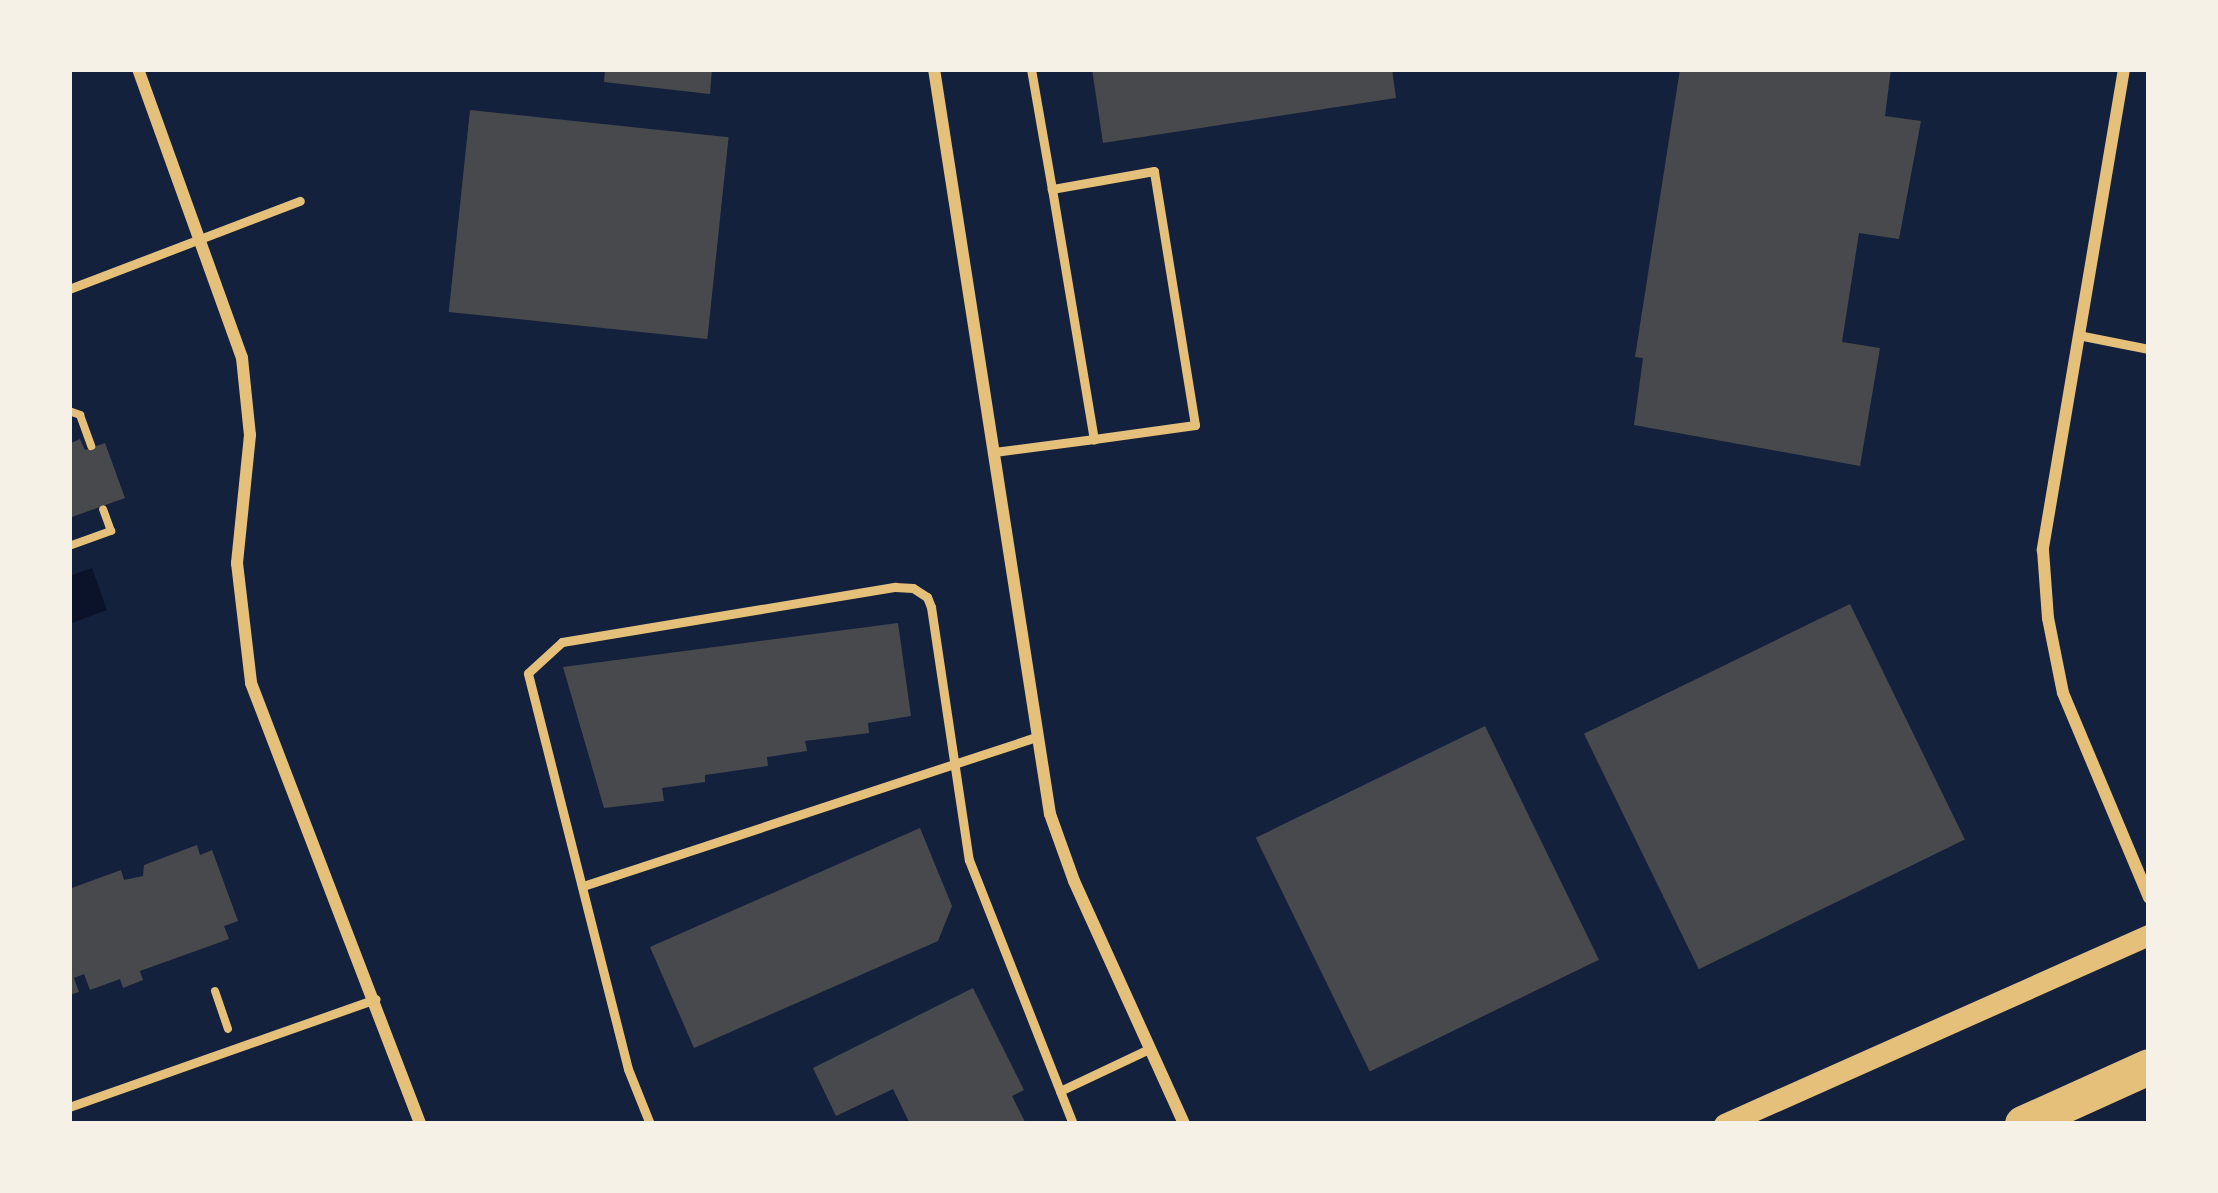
<!DOCTYPE html>
<style>
body{margin:0}
#map{position:relative;width:2218px;height:1193px;overflow:hidden;background:#14213d;font-family:Rubik,sans-serif}
div>[style]{position:absolute}
.water>*{inset:0;background:#0b132b}
.building>*{inset:0;background:#48494c;transform-origin:0 0}
.path>*{height:8px;margin:-4px;padding:0 4px;transform-origin:4px;border-radius:4px;background:#e5c07b}
.service>*{height:9px;margin:-4.5px;padding:0 4.5px;transform-origin:4.5px;border-radius:4.5px;background:#e5c07b}
.minor>*{height:12px;margin:-6px;padding:0 6px;transform-origin:6px;border-radius:6px;background:#e5c07b}
.tertiary>*{height:21px;margin:-10.5px;padding:0 10.5px;transform-origin:10.5px;border-radius:10.5px;background:#e5c07b}
.motorway>*{height:36px;margin:-18px;padding:0 18px;transform-origin:18px;border-radius:18px;background:#e5c07b}
span{translate:-50% -50%;white-space:nowrap;text-align:center;line-height:1.15;-webkit-text-stroke:9px #f6f1e7;paint-order:stroke}
.frame{position:absolute;inset:0;border:72px solid #f6f1e7;pointer-events:none}
</style>
<div id="map">
<div class="water">
<i style="clip-path:polygon(92px 568px,107px 610px,69px 624px,69px 576px)"></i>
</div>
<div class="building">
<i style="clip-path:polygon(605px 69px,712px 69px,710px 94px,604px 82px)"></i>
<i style="clip-path:polygon(1092px 69px,1392px 69px,1396px 98px,1103px 143px)"></i>
<i style="clip-path:polygon(1680px 69px,1891px 69px,1885px 116px,1921px 121px,1899px 239px,1859px 233px,1842px 342px,1880px 348px,1860px 466px,1634px 425px,1643px 358px,1635px 357px)"></i>
<i style="left:470px;top:110px;width:260px;height:203px;rotate:6deg"></i>
<i style="clip-path:polygon(80px 439px,85px 450px,105px 443px,125px 498px,69px 518px,69px 444px)"></i>
<i style="left:1850px;top:604px;width:262px;height:296px;rotate:64deg"></i>
<i style="clip-path:polygon(898px 623px,911px 716px,868px 723px,869px 733px,805px 741px,807px 751px,767px 757px,768px 766px,705px 775px,705px 782px,662px 788px,664px 801px,604px 808px,563px 667px)"></i>
<i style="left:1485px;top:726px;width:260px;height:255px;rotate:64deg"></i>
<i style="clip-path:polygon(920px 828px,952px 906px,938px 941px,694px 1048px,650px 947px)"></i>
<i style="clip-path:polygon(197px 845px,200px 855px,212px 850px,238px 921px,224px 926px,229px 939px,140px 971px,143px 980px,123px 988px,120px 979px,90px 990px,84px 974px,74px 978px,79px 992px,69px 995px,69px 889px,121px 870px,124px 880px,143px 876px,144px 865px)"></i>
<i style="clip-path:polygon(973px 988px,1024px 1090px,1012px 1096px,1026px 1124px,910px 1124px,893px 1089px,836px 1116px,813px 1068px)"></i>
</div>
<div class="path">
<i style="left:69px;top:411px;width:12px;rotate:20deg"></i>
<i style="left:80px;top:415px;width:33px;rotate:70deg"></i>
<i style="left:69px;top:546px;width:45px;rotate:-19.7deg"></i>
<i style="left:111px;top:531px;width:23px;rotate:-110deg"></i>
<i style="left:215px;top:991px;width:40px;rotate:71.1deg"></i>
</div>
<div class="service">
<i style="left:1031px;top:69px;width:122px;rotate:80.1deg"></i>
<i style="left:1052px;top:189px;width:254px;rotate:80.5deg"></i>
<i style="left:1094px;top:439px;width:102px;rotate:-7.9deg"></i>
<i style="left:1195px;top:425px;width:257px;rotate:-99.2deg"></i>
<i style="left:1154px;top:171px;width:104px;rotate:170deg"></i>
<i style="left:69px;top:289px;width:247px;rotate:-20.9deg"></i>
<i style="left:2078px;top:335px;width:72px;rotate:11.2deg"></i>
<i style="left:994px;top:452px;width:101px;rotate:-7.4deg"></i>
<i style="left:583px;top:886px;width:479px;rotate:-18.2deg"></i>
<i style="left:1060px;top:1091px;width:98px;rotate:-25.3deg"></i>
<i style="left:69px;top:1107px;width:325px;rotate:-19.4deg"></i>
<i style="left:650px;top:1124px;width:59px;rotate:-111.8deg"></i>
<i style="left:628px;top:1069px;width:408px;rotate:-104.2deg"></i>
<i style="left:528px;top:673px;width:46px;rotate:-42.4deg"></i>
<i style="left:562px;top:642px;width:338px;rotate:-9.4deg"></i>
<i style="left:895px;top:587px;width:18px;rotate:3deg"></i>
<i style="left:913px;top:588px;width:17px;rotate:33deg"></i>
<i style="left:927px;top:597px;width:11px;rotate:68deg"></i>
<i style="left:931px;top:607px;width:256px;rotate:81.5deg"></i>
<i style="left:969px;top:860px;width:284px;rotate:68.5deg"></i>
</div>
<div class="minor">
<i style="left:138px;top:69px;width:307px;rotate:70.2deg"></i>
<i style="left:242px;top:358px;width:77px;rotate:84.1deg"></i>
<i style="left:250px;top:435px;width:129px;rotate:95.8deg"></i>
<i style="left:237px;top:563px;width:121px;rotate:83.3deg"></i>
<i style="left:251px;top:683px;width:472px;rotate:69deg"></i>
<i style="left:934px;top:69px;width:754px;rotate:81.15deg"></i>
<i style="left:1050px;top:814px;width:71px;rotate:70.3deg"></i>
<i style="left:1074px;top:881px;width:267px;rotate:65.6deg"></i>
<i style="left:2124px;top:69px;width:488px;rotate:99.6deg"></i>
<i style="left:2043px;top:550px;width:68px;rotate:85.8deg"></i>
<i style="left:2048px;top:618px;width:76px;rotate:78.7deg"></i>
<i style="left:2063px;top:693px;width:222px;rotate:67.2deg"></i>
</div>
<div class="tertiary">
<i style="left:1724px;top:1124px;width:465px;rotate:-24deg"></i>
</div>
<div class="motorway">
<i style="left:2023px;top:1124px;width:138px;rotate:-24.3deg"></i>
</div>
<div class="frame"></div>
</div>
